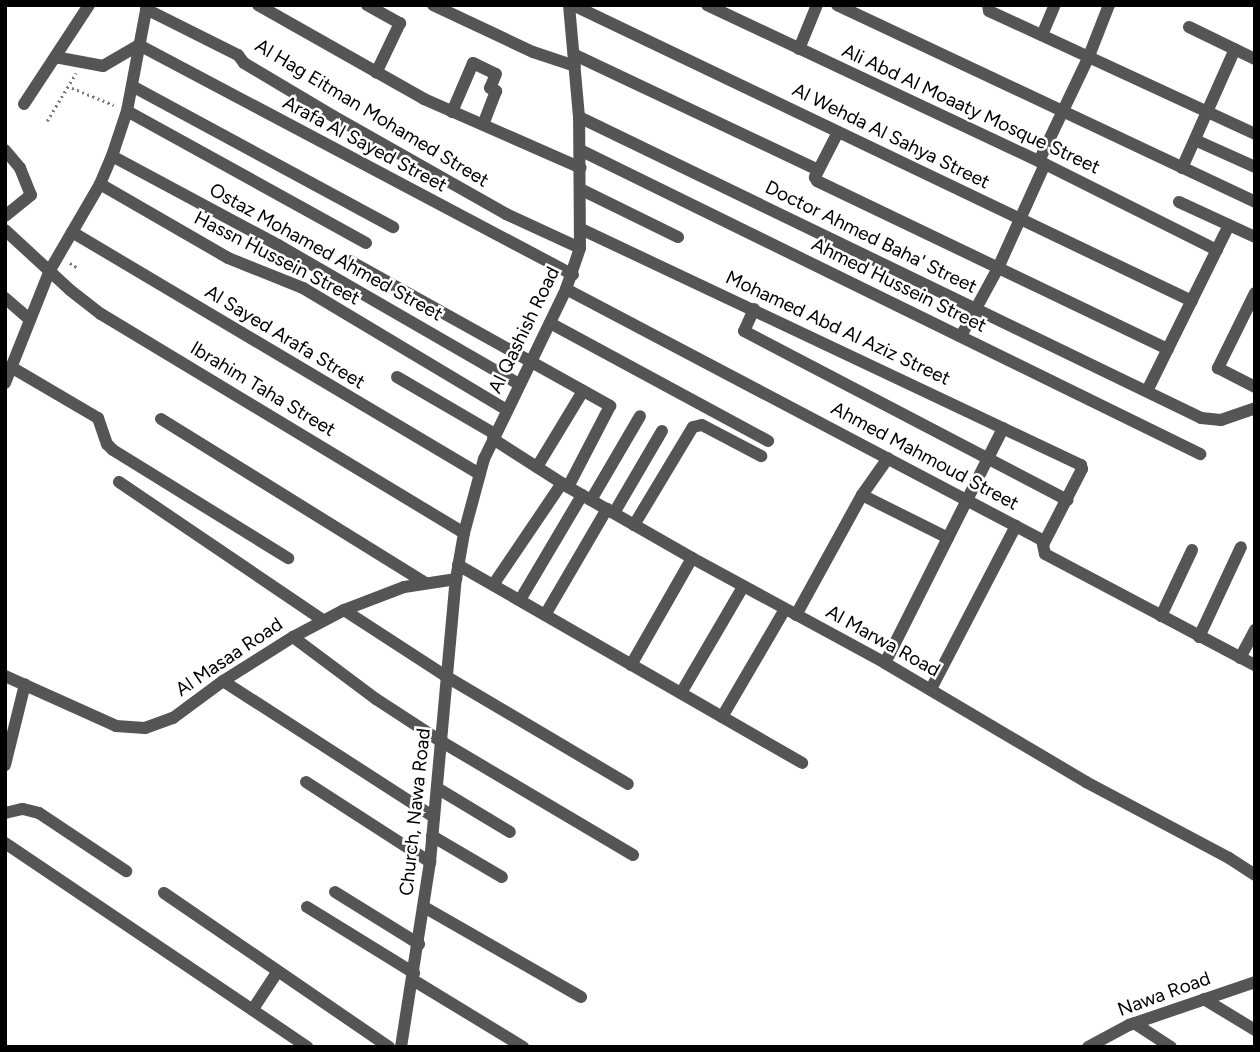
<!DOCTYPE html>
<style>
body{margin:0}
#map{position:relative;width:1260px;height:1052px;overflow:hidden;background:#fff;font-family:Figtree,sans-serif}
div>[style]{position:absolute}
.path>*{height:2.5px;margin-top:-1.25px;transform-origin:0;background:repeating-linear-gradient(90deg,#777 0 2px,transparent 0 5.5px)}
.minor>*{height:12px;margin:-6px;padding:0 6px;transform-origin:6px;border-radius:6px;background:#555}
span{translate:-50% -50%;white-space:nowrap;text-align:center;line-height:1.15;-webkit-text-stroke:5px #fff;paint-order:stroke}
.street-label{font-size:19px;color:#000}
.frame{position:absolute;inset:0;border:7px solid #000;pointer-events:none}
</style>
<div id="map">
<div class="path">
<i style="left:72px;top:88px;width:45px;rotate:22deg"></i>
<i style="left:47px;top:121px;width:56px;rotate:-58.9deg"></i>
<i style="left:70px;top:263px;width:9px;rotate:32deg"></i>
</div>
<div class="minor">
<i style="left:258px;top:5px;width:191px;rotate:29.5deg"></i>
<i style="left:424px;top:99px;width:171px;rotate:23.7deg"></i>
<i style="left:367px;top:5px;width:38px;rotate:29deg"></i>
<i style="left:400px;top:23px;width:55px;rotate:115.6deg"></i>
<i style="left:433px;top:5px;width:110px;rotate:25.2deg"></i>
<i style="left:533px;top:52px;width:44px;rotate:18.4deg"></i>
<i style="left:573px;top:5px;width:686px;rotate:25.56deg"></i>
<i style="left:707px;top:5px;width:367px;rotate:25.2deg"></i>
<i style="left:1039px;top:161px;width:199px;rotate:26.6deg"></i>
<i style="left:837px;top:5px;width:462px;rotate:25.2deg"></i>
<i style="left:988px;top:5px;width:6px;rotate:81deg"></i>
<i style="left:989px;top:11px;width:293px;rotate:24.8deg"></i>
<i style="left:146px;top:9px;width:103px;rotate:26.6deg"></i>
<i style="left:238px;top:55px;width:10px;rotate:53deg"></i>
<i style="left:244px;top:63px;width:104px;rotate:30.8deg"></i>
<i style="left:333px;top:116px;width:199px;rotate:29.5deg"></i>
<i style="left:506px;top:214px;width:81px;rotate:24.7deg"></i>
<i style="left:1189px;top:27px;width:73px;rotate:25.9deg"></i>
<i style="left:1042px;top:35px;width:33px;rotate:-67deg"></i>
<i style="left:799px;top:49px;width:48px;rotate:-67.8deg"></i>
<i style="left:575px;top:55px;width:269px;rotate:25.3deg"></i>
<i style="left:55px;top:57px;width:49px;rotate:10.6deg"></i>
<i style="left:103px;top:66px;width:42px;rotate:-30.3deg"></i>
<i style="left:139px;top:45px;width:491px;rotate:27.9deg"></i>
<i style="left:132px;top:86px;width:297px;rotate:28.4deg"></i>
<i style="left:24px;top:104px;width:118px;rotate:-56.7deg"></i>
<i style="left:127px;top:111px;width:273px;rotate:28.9deg"></i>
<i style="left:452px;top:112px;width:53px;rotate:-66.8deg"></i>
<i style="left:473px;top:63px;width:25px;rotate:26deg"></i>
<i style="left:496px;top:74px;width:15px;rotate:113deg"></i>
<i style="left:490px;top:88px;width:7px;rotate:27deg"></i>
<i style="left:496px;top:91px;width:36px;rotate:111deg"></i>
<i style="left:579px;top:117px;width:691px;rotate:25.82deg"></i>
<i style="left:1201px;top:418px;width:20px;rotate:6deg"></i>
<i style="left:1221px;top:420px;width:36px;rotate:-19deg"></i>
<i style="left:838px;top:132px;width:51px;rotate:117.1deg"></i>
<i style="left:815px;top:177px;width:4px;rotate:63deg"></i>
<i style="left:817px;top:181px;width:389px;rotate:25.6deg"></i>
<i style="left:1195px;top:140px;width:66px;rotate:24.2deg"></i>
<i style="left:5px;top:150px;width:23px;rotate:50deg"></i>
<i style="left:20px;top:168px;width:29px;rotate:68deg"></i>
<i style="left:31px;top:195px;width:33px;rotate:141deg"></i>
<i style="left:580px;top:150px;width:691px;rotate:26.12deg"></i>
<i style="left:112px;top:156px;width:188px;rotate:28.2deg"></i>
<i style="left:278px;top:245px;width:278px;rotate:30deg"></i>
<i style="left:1039px;top:161px;width:116px;rotate:-64.5deg"></i>
<i style="left:1089px;top:56px;width:55px;rotate:-68.6deg"></i>
<i style="left:1182px;top:168px;width:130px;rotate:-66deg"></i>
<i style="left:100px;top:184px;width:148px;rotate:30deg"></i>
<i style="left:228px;top:258px;width:81px;rotate:21.8deg"></i>
<i style="left:303px;top:288px;width:238px;rotate:30.9deg"></i>
<i style="left:582px;top:190px;width:107px;rotate:26.1deg"></i>
<i style="left:1179px;top:202px;width:84px;rotate:24.7deg"></i>
<i style="left:581px;top:229px;width:553px;rotate:25.27deg"></i>
<i style="left:1081px;top:465px;width:4px;rotate:76deg"></i>
<i style="left:1082px;top:469px;width:83px;rotate:117.2deg"></i>
<i style="left:5px;top:230px;width:88px;rotate:42.7deg"></i>
<i style="left:70px;top:290px;width:39px;rotate:38deg"></i>
<i style="left:101px;top:314px;width:424px;rotate:31.1deg"></i>
<i style="left:72px;top:232px;width:474px;rotate:30.7deg"></i>
<i style="left:350px;top:261px;width:298px;rotate:29.1deg"></i>
<i style="left:610px;top:406px;width:91px;rotate:117.4deg"></i>
<i style="left:566px;top:289px;width:538px;rotate:27.8deg"></i>
<i style="left:1042px;top:540px;width:14px;rotate:78deg"></i>
<i style="left:1045px;top:554px;width:238px;rotate:27.9deg"></i>
<i style="left:1255px;top:293px;width:84px;rotate:116.3deg"></i>
<i style="left:1218px;top:368px;width:42px;rotate:27.2deg"></i>
<i style="left:5px;top:298px;width:33px;rotate:41deg"></i>
<i style="left:754px;top:309px;width:24px;rotate:114deg"></i>
<i style="left:744px;top:331px;width:365px;rotate:27.6deg"></i>
<i style="left:550px;top:323px;width:248px;rotate:28.4deg"></i>
<i style="left:961px;top:336px;width:77px;rotate:-61.4deg"></i>
<i style="left:998px;top:268px;width:114px;rotate:-65.7deg"></i>
<i style="left:11px;top:367px;width:101px;rotate:30.4deg"></i>
<i style="left:98px;top:418px;width:28px;rotate:71deg"></i>
<i style="left:107px;top:444px;width:8px;rotate:45deg"></i>
<i style="left:113px;top:450px;width:206px;rotate:31.7deg"></i>
<i style="left:397px;top:377px;width:113px;rotate:30.2deg"></i>
<i style="left:5px;top:383px;width:122px;rotate:-68.3deg"></i>
<i style="left:50px;top:270px;width:99px;rotate:-59.8deg"></i>
<i style="left:100px;top:184px;width:30px;rotate:-67deg"></i>
<i style="left:112px;top:156px;width:47px;rotate:-71.6deg"></i>
<i style="left:127px;top:111px;width:108px;rotate:-79.3deg"></i>
<i style="left:1147px;top:391px;width:185px;rotate:-63.7deg"></i>
<i style="left:161px;top:419px;width:311px;rotate:31.8deg"></i>
<i style="left:493px;top:439px;width:89px;rotate:32.6deg"></i>
<i style="left:568px;top:487px;width:143px;rotate:29.8deg"></i>
<i style="left:692px;top:558px;width:220px;rotate:28.5deg"></i>
<i style="left:885px;top:663px;width:234px;rotate:30.6deg"></i>
<i style="left:1086px;top:782px;width:162px;rotate:28deg"></i>
<i style="left:1229px;top:858px;width:31px;rotate:33deg"></i>
<i style="left:537px;top:467px;width:89px;rotate:-58.8deg"></i>
<i style="left:119px;top:482px;width:246px;rotate:34.1deg"></i>
<i style="left:862px;top:495px;width:96px;rotate:26.6deg"></i>
<i style="left:591px;top:500px;width:97px;rotate:-59.7deg"></i>
<i style="left:614px;top:513px;width:95px;rotate:-59.7deg"></i>
<i style="left:634px;top:525px;width:114px;rotate:-59deg"></i>
<i style="left:693px;top:427px;width:9px;rotate:-13deg"></i>
<i style="left:702px;top:425px;width:67px;rotate:27.7deg"></i>
<i style="left:458px;top:565px;width:397px;rotate:29.9deg"></i>
<i style="left:493px;top:585px;width:123px;rotate:-55.9deg"></i>
<i style="left:520px;top:600px;width:122px;rotate:-59.4deg"></i>
<i style="left:344px;top:610px;width:123px;rotate:33deg"></i>
<i style="left:447px;top:677px;width:210px;rotate:30.6deg"></i>
<i style="left:545px;top:615px;width:123px;rotate:-59.7deg"></i>
<i style="left:796px;top:615px;width:137px;rotate:-61.2deg"></i>
<i style="left:862px;top:495px;width:45px;rotate:-54.9deg"></i>
<i style="left:1161px;top:616px;width:73px;rotate:-64.8deg"></i>
<i style="left:293px;top:637px;width:104px;rotate:36.8deg"></i>
<i style="left:376px;top:699px;width:79px;rotate:33.1deg"></i>
<i style="left:442px;top:742px;width:222px;rotate:30.6deg"></i>
<i style="left:1199px;top:637px;width:99px;rotate:-65deg"></i>
<i style="left:1240px;top:658px;width:32px;rotate:-62deg"></i>
<i style="left:885px;top:663px;width:263px;rotate:-63.3deg"></i>
<i style="left:631px;top:665px;width:123px;rotate:-60.3deg"></i>
<i style="left:5px;top:676px;width:122px;rotate:24.2deg"></i>
<i style="left:116px;top:726px;width:29px;rotate:4deg"></i>
<i style="left:145px;top:728px;width:30px;rotate:-20deg"></i>
<i style="left:173px;top:718px;width:62px;rotate:-36.5deg"></i>
<i style="left:223px;top:681px;width:83px;rotate:-32.2deg"></i>
<i style="left:293px;top:637px;width:58px;rotate:-27.9deg"></i>
<i style="left:344px;top:610px;width:64px;rotate:-21deg"></i>
<i style="left:404px;top:587px;width:53px;rotate:-8.7deg"></i>
<i style="left:223px;top:681px;width:251px;rotate:32.8deg"></i>
<i style="left:931px;top:689px;width:184px;rotate:-62.5deg"></i>
<i style="left:681px;top:693px;width:123px;rotate:-59.7deg"></i>
<i style="left:722px;top:717px;width:125px;rotate:-59.7deg"></i>
<i style="left:5px;top:765px;width:83px;rotate:-76.1deg"></i>
<i style="left:306px;top:782px;width:148px;rotate:32.8deg"></i>
<i style="left:437px;top:788px;width:85px;rotate:31.1deg"></i>
<i style="left:5px;top:813px;width:18px;rotate:-13deg"></i>
<i style="left:23px;top:809px;width:16px;rotate:14deg"></i>
<i style="left:39px;top:813px;width:105px;rotate:33.7deg"></i>
<i style="left:432px;top:836px;width:81px;rotate:30.4deg"></i>
<i style="left:5px;top:843px;width:365px;rotate:34deg"></i>
<i style="left:335px;top:892px;width:99px;rotate:31.8deg"></i>
<i style="left:164px;top:893px;width:273px;rotate:34.4deg"></i>
<i style="left:307px;top:907px;width:126px;rotate:31.7deg"></i>
<i style="left:424px;top:907px;width:181px;rotate:29.8deg"></i>
<i style="left:413px;top:980px;width:129px;rotate:31.3deg"></i>
<i style="left:1204px;top:999px;width:60px;rotate:31.3deg"></i>
<i style="left:253px;top:1009px;width:45px;rotate:-56.7deg"></i>
<i style="left:1134px;top:1023px;width:44px;rotate:33deg"></i>
<i style="left:401px;top:1047px;width:187px;rotate:-81.1deg"></i>
<i style="left:430px;top:862px;width:284px;rotate:-84.8deg"></i>
<i style="left:456px;top:579px;width:47px;rotate:-80.1deg"></i>
<i style="left:464px;top:533px;width:77px;rotate:-74.9deg"></i>
<i style="left:484px;top:459px;width:189px;rotate:-64.2deg"></i>
<i style="left:566px;top:289px;width:43px;rotate:-71.1deg"></i>
<i style="left:580px;top:248px;width:131px;rotate:-90.4deg"></i>
<i style="left:579px;top:117px;width:112px;rotate:-95.1deg"></i>
<i style="left:1088px;top:1047px;width:47px;rotate:-28.2deg"></i>
<i style="left:1129px;top:1025px;width:133px;rotate:-18.8deg"></i>
</div>
<div class="street-label">
<span style="left:971px;top:109px;rotate:25deg">Ali Abd Al Moaaty Mosque Street</span>
<span style="left:372px;top:113px;rotate:31deg">Al Hag Eitman Mohamed Street</span>
<span style="left:891px;top:136px;rotate:26deg">Al Wehda Al Sahya Street</span>
<span style="left:365px;top:144px;rotate:28deg">Arafa Al Sayed Street</span>
<span style="left:871px;top:237px;rotate:26deg">Doctor Ahmed Baha' Street</span>
<span style="left:326px;top:252px;rotate:29deg">Ostaz Mohamed Ahmed Street</span>
<span style="left:277px;top:258px;rotate:27deg">Hassn Hussein Street</span>
<span style="left:899px;top:285px;rotate:26deg">Ahmed Hussein Street</span>
<span style="left:838px;top:328px;rotate:25deg">Mohamed Abd Al Aziz Street</span>
<span style="left:524px;top:330px;rotate:-64deg">Al Qashish Road</span>
<span style="left:285px;top:337px;rotate:31deg">Al Sayed Arafa Street</span>
<span style="left:263px;top:389px;rotate:31deg">Ibrahim Taha Street</span>
<span style="left:925px;top:456px;rotate:28deg">Ahmed Mahmoud Street</span>
<span style="left:883px;top:641px;rotate:29deg">Al Marwa Road</span>
<span style="left:229px;top:657px;rotate:-34deg">Al Masaa Road</span>
<span style="left:415px;top:812px;rotate:-84deg">Church, Nawa Road</span>
<span style="left:1164px;top:994px;rotate:-20deg">Nawa Road</span>
</div>
<div class="frame"></div>
</div>
